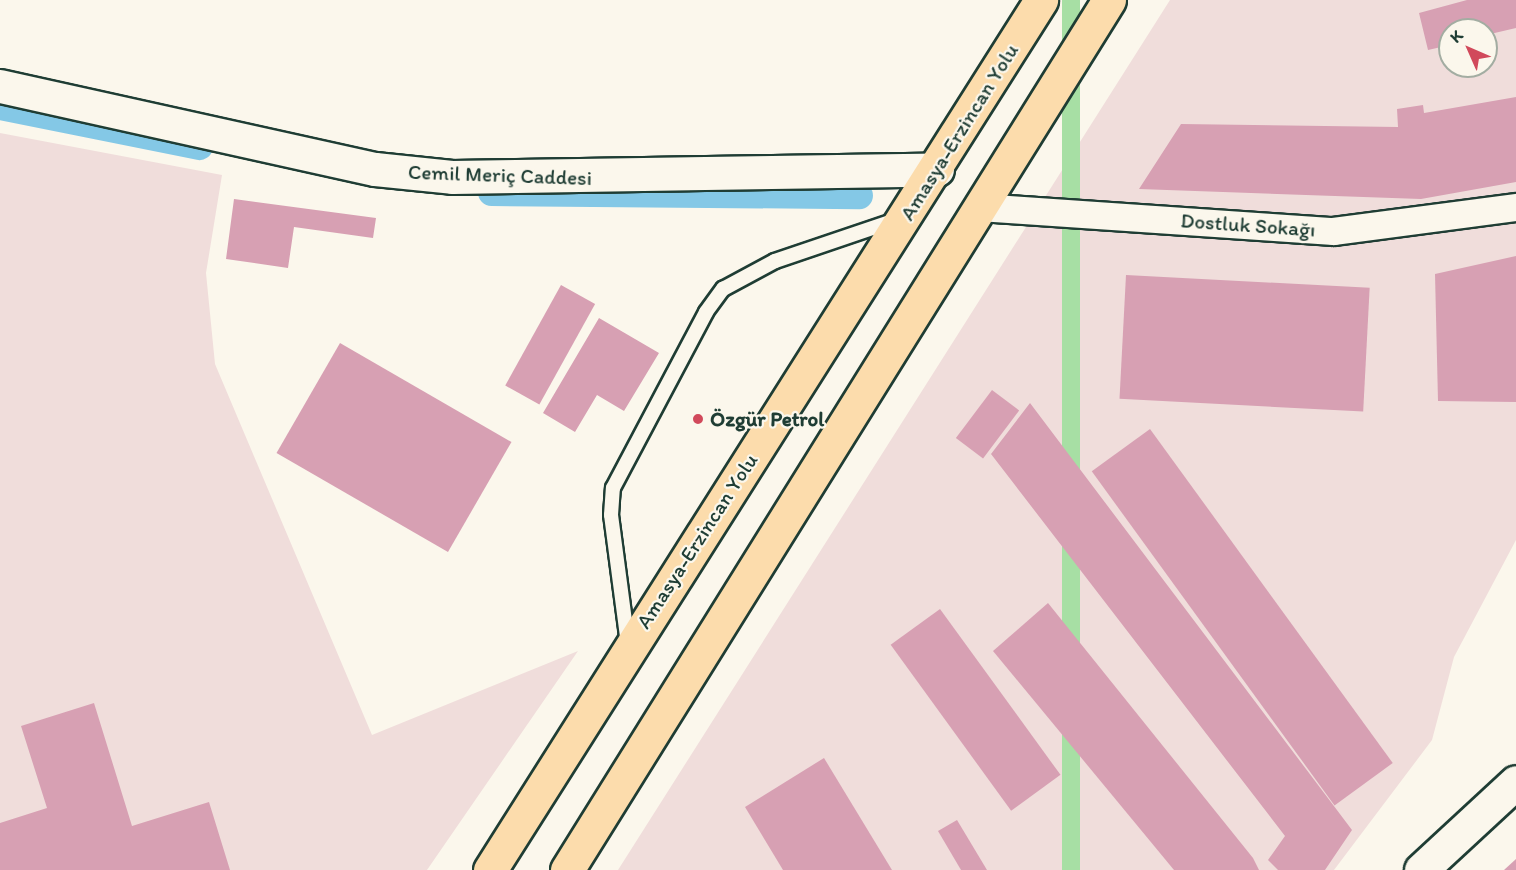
<!DOCTYPE html>
<meta charset="utf-8">
<style>
body{margin:0}
#map{position:relative;width:1516px;height:870px;overflow:hidden;background:#fbf7ec;font-family:Itim,sans-serif}
div>[style]{position:absolute}
.built>*{inset:0;background:#f0dddb}
.green>*{inset:0;background:#a7dfa4;transform-origin:0 0}
.canal>*{height:27px;margin:-13.5px;padding:0 13.5px;transform-origin:13.5px;border-radius:13.5px;background:#84c8e6}
.building>*{inset:0;background:#d7a0b3;transform-origin:0 0}
.roads{filter:drop-shadow(2px 0 #1f3d34) drop-shadow(-2px 0 #1f3d34) drop-shadow(0 2px #1f3d34) drop-shadow(0 -2px #1f3d34)}
.service>*{height:14px;margin:-7px;padding:0 7px;transform-origin:7px;border-radius:7px;background:#fbf7ec}
.minor>*{height:27px;margin:-13.5px;padding:0 13.5px;transform-origin:13.5px;border-radius:13.5px;background:#fbf7ec}
.tertiary>*{height:33px;margin:-16.5px;padding:0 16.5px;transform-origin:16.5px;border-radius:16.5px;background:#fbf7ec}
.trunk>*{height:33px;margin:-16.5px;padding:0 16.5px;transform-origin:16.5px;border-radius:16.5px;background:#fcdcac}
.dots>*{width:16px;height:16px;translate:-50% -50%;box-sizing:border-box;border:3px solid #fbf7ec;border-radius:50%}
span{translate:-50% -50%;white-space:nowrap;text-align:center;line-height:1.15;-webkit-text-stroke:4.5px #fbf7ec;paint-order:stroke}
.street-label{font-size:21px;color:#1f3d34}
.poi-label{font-size:21px;color:#1f3d34;font-weight:700}
.left{translate:0 -50%;text-align:left}
.north{position:absolute;left:1438px;top:18px;width:60px;height:60px;box-sizing:border-box;background:#fbf7ec;border:2px solid #a3ada2;border-radius:50%;rotate:315deg;font-size:16px;font-weight:700;line-height:24px;text-align:center;color:#1f3d34}
.north::after{content:'';display:block;margin:auto;width:21px;height:27px;background:#d1495b;clip-path:polygon(50% 0,100% 100%,50% 72%,0 100%)}
</style>
<div id="map">
<div class="built">
<i style="clip-path:polygon(evenodd,1170px 0,1516px 0,1516px 540px,1454px 657px,1432px 740px,1334px 870px,618px 870px,1170px 0,1450px 30px,1486px 30px,1486px 66px,1450px 66px,1450px 30px)"></i>
<i style="clip-path:polygon(0 133px,222px 175px,206px 273px,215px 364px,372px 735px,578px 651px,427px 870px,0 870px)"></i>
</div>
<div class="green">
<i style="left:1062px;top:0;width:18px;height:1028px"></i>
</div>
<div class="canal">
<i style="left:0;top:106px;width:203px;rotate:11.4deg"></i>
<i style="left:491px;top:192px;width:368px;rotate:0.5deg"></i>
</div>
<div class="building">
<i style="clip-path:polygon(1467px 0,1516px 0,1516px 28px,1486px 35px,1486px 30px,1450px 30px,1450px 45px,1428px 50px,1419px 13px)"></i>
<i style="clip-path:polygon(1516px 97px,1516px 182px,1421px 199px,1139px 189px,1181px 124px,1398px 127px,1397px 109px,1423px 105px,1424px 113px)"></i>
<i style="clip-path:polygon(234px 199px,376px 218px,373px 238px,294px 227px,288px 268px,226px 259px)"></i>
<i style="clip-path:polygon(1516px 256px,1516px 402px,1438px 401px,1435px 274px)"></i>
<i style="left:1126px;top:275px;width:244px;height:124px;rotate:3deg"></i>
<i style="left:561px;top:285px;width:39px;height:115px;rotate:29deg"></i>
<i style="clip-path:polygon(599px 318px,659px 353px,624px 411px,597px 395px,575px 432px,543px 413px)"></i>
<i style="left:340px;top:343px;width:198px;height:127px;rotate:30deg"></i>
<i style="left:992px;top:390px;width:34px;height:60px;rotate:37deg"></i>
<i style="clip-path:polygon(1030px 403px,1352px 830px,1325px 870px,1278px 870px,1268px 860px,1285px 836px,991px 454px)"></i>
<i style="left:1150px;top:429px;width:413px;height:72px;rotate:54deg"></i>
<i style="clip-path:polygon(1048px 603px,1253px 858px,1259px 870px,1174px 870px,993px 651px)"></i>
<i style="left:940px;top:609px;width:205px;height:61px;rotate:54deg"></i>
<i style="clip-path:polygon(94px 703px,132px 826px,209px 802px,230px 870px,0 870px,0 823px,47px 808px,21px 726px)"></i>
<i style="clip-path:polygon(824px 758px,892px 870px,783px 870px,745px 807px)"></i>
<i style="clip-path:polygon(957px 820px,987px 870px,961px 870px,938px 831px)"></i>
<i style="clip-path:polygon(1516px 859px,1516px 870px,1504px 870px)"></i>
</div>
<div class="roads">
<div class="service">
<i style="left:628px;top:644px;width:130px;rotate:-97.5deg"></i>
<i style="left:611px;top:515px;width:27px;rotate:-86deg"></i>
<i style="left:613px;top:488px;width:199px;rotate:-62.1deg"></i>
<i style="left:706px;top:312px;width:29px;rotate:-54deg"></i>
<i style="left:723px;top:289px;width:59px;rotate:-28.3deg"></i>
<i style="left:775px;top:261px;width:128px;rotate:-18.7deg"></i>
</div>
<div class="minor">
<i style="left:979px;top:207px;width:355px;rotate:3.9deg"></i>
<i style="left:1333px;top:231px;width:185px;rotate:-7.5deg"></i>
</div>
<div class="tertiary">
<i style="left:0;top:86px;width:384px;rotate:12.5deg"></i>
<i style="left:375px;top:169px;width:77px;rotate:5.9deg"></i>
<i style="left:452px;top:177px;width:485px;rotate:-0.9deg"></i>
<i style="left:1421px;top:870px;width:129px;rotate:-42.8deg"></i>
</div>
<div class="trunk">
<i style="left:490px;top:870px;width:1030px;rotate:-57.65deg"></i>
<i style="left:567px;top:870px;width:1025px;rotate:-58.08deg"></i>
</div>
</div>
<div class="dots">
<i style="left:698px;top:419px;background:#d1495b"></i>
</div>
<div class="street-label">
<span style="left:959px;top:132px;rotate:-58deg">Amasya-Erzincan Yolu</span>
<span style="left:500px;top:175px;rotate:2deg">Cemil Meriç Caddesi</span>
<span style="left:1248px;top:225px;rotate:4deg">Dostluk Sokağı</span>
<span style="left:697px;top:541px;rotate:-57deg">Amasya-Erzincan Yolu</span>
</div>
<div class="poi-label">
<span class="left" style="left:710px;top:419px">Özgür Petrol</span>
</div>
<div class="north">K</div>
</div>
